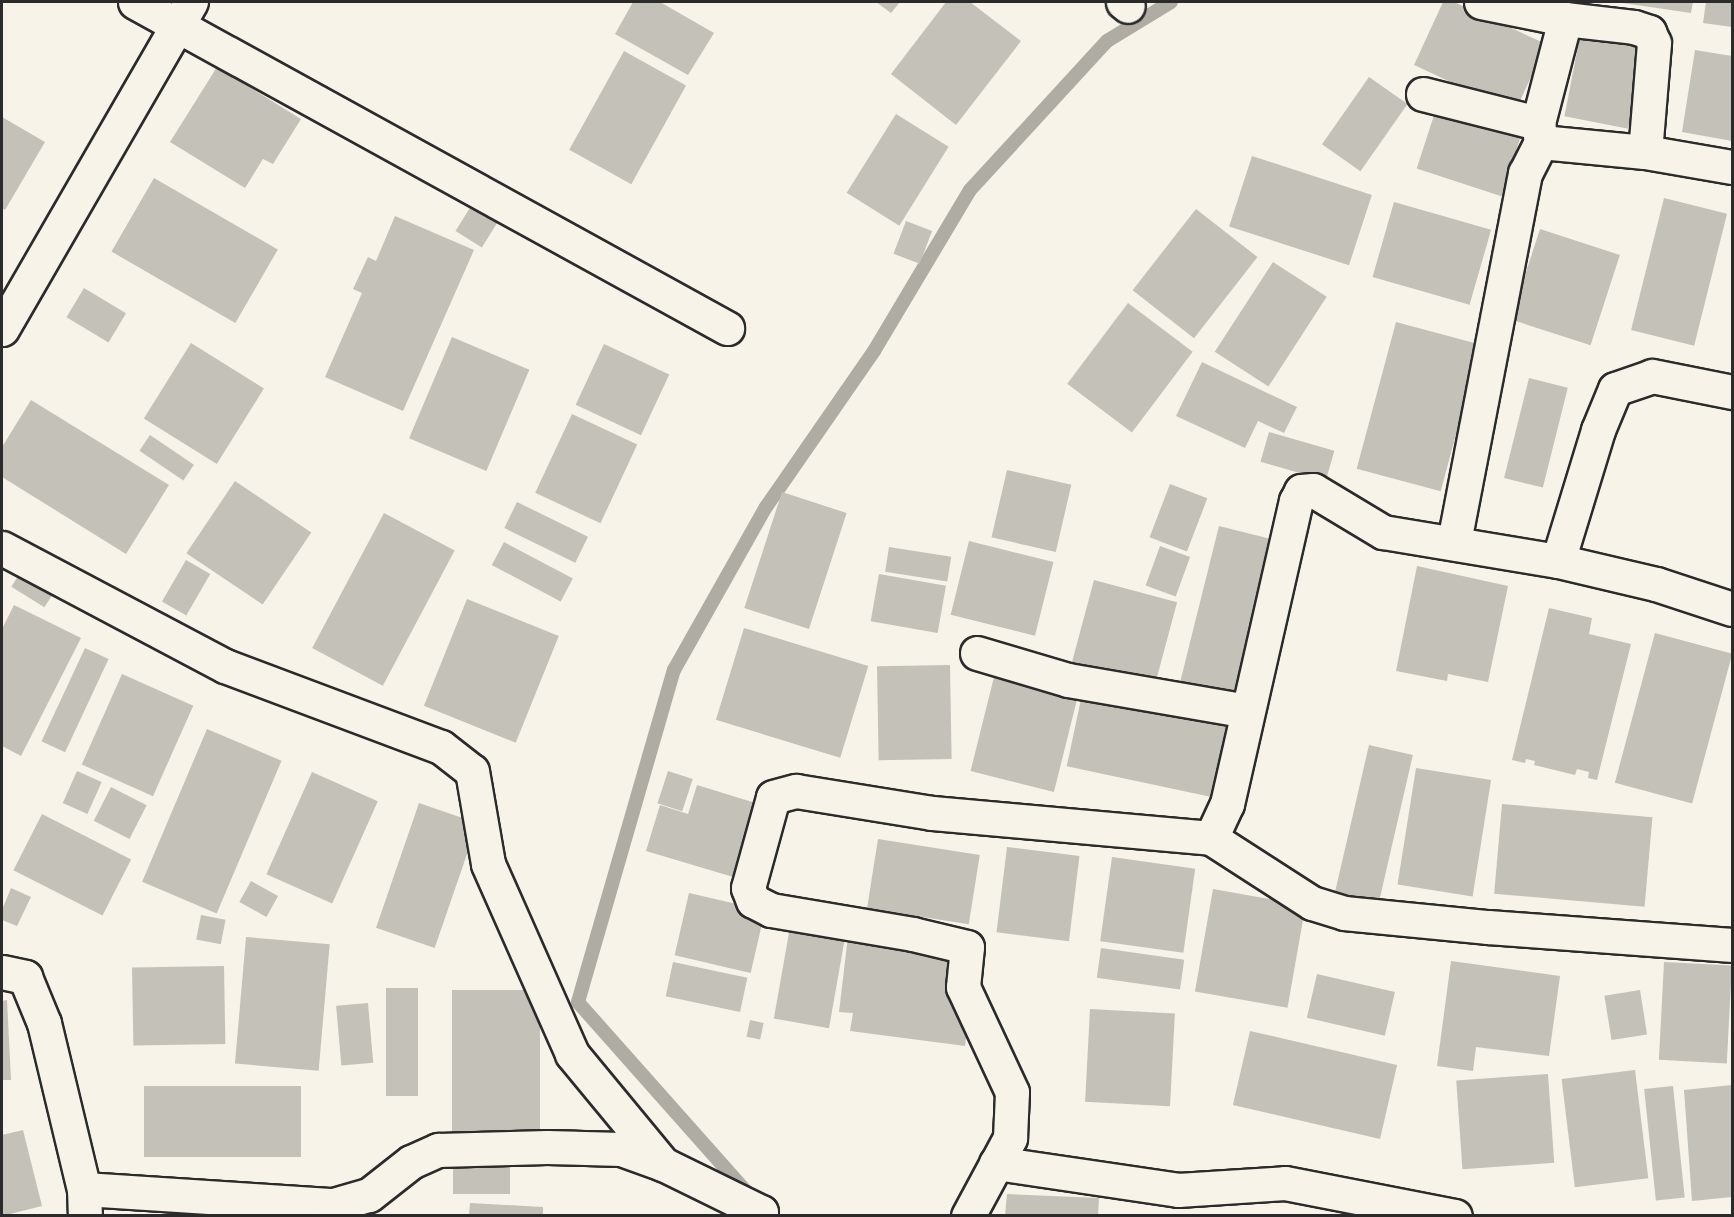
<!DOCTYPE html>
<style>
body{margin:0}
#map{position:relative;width:1734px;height:1217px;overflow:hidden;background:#f7f3e8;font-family:"Gochi Hand",sans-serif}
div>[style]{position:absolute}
.stream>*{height:14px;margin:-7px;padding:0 7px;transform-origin:7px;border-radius:7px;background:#afaca4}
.building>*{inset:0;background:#c4c1b9;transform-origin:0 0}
.roads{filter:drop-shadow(2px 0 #2b2b2b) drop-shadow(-2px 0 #2b2b2b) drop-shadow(0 2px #2b2b2b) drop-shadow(0 -2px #2b2b2b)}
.minor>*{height:33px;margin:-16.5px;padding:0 16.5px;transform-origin:16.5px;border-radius:16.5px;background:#f7f3e8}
span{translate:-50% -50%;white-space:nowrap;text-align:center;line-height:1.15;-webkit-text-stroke:5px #f7f3e8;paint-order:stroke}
.frame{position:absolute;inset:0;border:3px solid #2b2b2b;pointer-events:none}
</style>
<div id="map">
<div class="stream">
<i style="left:750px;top:1196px;width:259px;rotate:-131.6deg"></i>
<i style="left:578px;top:1002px;width:346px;rotate:-73.9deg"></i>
<i style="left:674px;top:670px;width:187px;rotate:-60.6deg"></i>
<i style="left:766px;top:507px;width:190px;rotate:-55.3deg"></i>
<i style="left:874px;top:351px;width:187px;rotate:-59.2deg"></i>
<i style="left:970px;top:190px;width:202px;rotate:-47.4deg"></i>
<i style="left:1107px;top:41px;width:75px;rotate:-31.4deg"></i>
</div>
<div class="building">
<i style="clip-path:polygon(633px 2px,660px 2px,714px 33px,688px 75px,615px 34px)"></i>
<i style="clip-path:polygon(876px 2px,900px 2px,891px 13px)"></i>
<i style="clip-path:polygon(946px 2px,970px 2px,1021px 41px,956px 125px,891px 74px)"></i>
<i style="clip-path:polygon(1443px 2px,1454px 2px,1546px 44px,1515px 112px,1414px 65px)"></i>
<i style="clip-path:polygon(1616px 2px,1693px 2px,1691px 13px)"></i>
<i style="clip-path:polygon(1706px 2px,1732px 2px,1732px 27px,1703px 23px)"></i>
<i style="left:1582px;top:26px;width:65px;height:92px;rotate:11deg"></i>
<i style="clip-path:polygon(1695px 50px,1732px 56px,1732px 141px,1682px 132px)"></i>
<i style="left:624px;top:51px;width:71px;height:113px;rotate:29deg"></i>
<i style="clip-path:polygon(217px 67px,301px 119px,273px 164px,263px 159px,245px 188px,170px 142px)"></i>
<i style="left:1369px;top:77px;width:47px;height:82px;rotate:35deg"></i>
<i style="left:1438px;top:103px;width:89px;height:69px;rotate:18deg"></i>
<i style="left:896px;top:114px;width:62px;height:93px;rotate:32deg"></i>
<i style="clip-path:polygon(2px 117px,45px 142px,5px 210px,2px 208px)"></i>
<i style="left:1252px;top:156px;width:126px;height:74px;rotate:18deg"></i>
<i style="left:154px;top:178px;width:143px;height:85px;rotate:30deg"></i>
<i style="left:1664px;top:198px;width:65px;height:136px;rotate:14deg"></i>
<i style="left:1394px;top:202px;width:101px;height:78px;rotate:16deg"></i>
<i style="left:473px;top:203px;width:31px;height:33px;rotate:32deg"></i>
<i style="left:1196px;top:209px;width:78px;height:103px;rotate:38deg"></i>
<i style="clip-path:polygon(395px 216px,474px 250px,403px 411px,325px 377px,362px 293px,353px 289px,368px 257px,376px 261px)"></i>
<i style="left:906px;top:221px;width:28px;height:35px;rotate:21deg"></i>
<i style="left:1540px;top:229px;width:84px;height:95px;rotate:18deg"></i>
<i style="left:1273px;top:262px;width:64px;height:107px;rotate:33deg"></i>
<i style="left:84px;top:288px;width:49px;height:34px;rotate:31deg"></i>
<i style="left:1128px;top:303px;width:81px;height:101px;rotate:37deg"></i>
<i style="left:1396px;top:322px;width:87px;height:152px;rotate:15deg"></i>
<i style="left:452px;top:337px;width:84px;height:110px;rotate:23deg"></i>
<i style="left:191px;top:343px;width:86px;height:89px;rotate:32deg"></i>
<i style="left:604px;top:344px;width:72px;height:67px;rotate:25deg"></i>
<i style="clip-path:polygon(1202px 362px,1297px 407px,1284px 433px,1258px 421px,1245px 448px,1176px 416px)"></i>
<i style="left:1529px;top:378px;width:40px;height:103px;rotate:14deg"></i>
<i style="clip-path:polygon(31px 400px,169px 485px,126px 554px,2px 477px,2px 447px)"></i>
<i style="left:572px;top:414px;width:72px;height:87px;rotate:25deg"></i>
<i style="left:1269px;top:432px;width:68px;height:31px;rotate:16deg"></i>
<i style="left:150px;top:435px;width:53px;height:19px;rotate:34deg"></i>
<i style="left:1007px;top:470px;width:66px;height:69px;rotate:13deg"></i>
<i style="left:235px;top:481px;width:92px;height:87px;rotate:34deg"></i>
<i style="left:1170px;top:484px;width:40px;height:57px;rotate:21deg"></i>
<i style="left:782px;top:492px;width:68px;height:122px;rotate:18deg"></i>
<i style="left:517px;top:502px;width:79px;height:29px;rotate:26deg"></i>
<i style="left:384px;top:513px;width:80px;height:153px;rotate:28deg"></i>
<i style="left:1219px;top:526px;width:68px;height:163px;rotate:14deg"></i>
<i style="left:969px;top:541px;width:87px;height:76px;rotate:14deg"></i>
<i style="left:504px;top:542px;width:78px;height:26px;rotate:28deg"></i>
<i style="left:1160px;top:546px;width:32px;height:42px;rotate:20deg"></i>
<i style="left:889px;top:547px;width:63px;height:25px;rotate:9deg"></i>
<i style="left:186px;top:560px;width:28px;height:48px;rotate:30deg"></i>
<i style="clip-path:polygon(1417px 566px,1508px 586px,1488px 682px,1448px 674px,1447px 681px,1396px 671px)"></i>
<i style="left:23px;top:568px;width:39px;height:22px;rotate:32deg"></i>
<i style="left:879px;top:574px;width:68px;height:48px;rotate:10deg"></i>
<i style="left:1094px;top:580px;width:86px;height:87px;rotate:15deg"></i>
<i style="left:467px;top:599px;width:99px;height:115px;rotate:22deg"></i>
<i style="clip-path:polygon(14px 605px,81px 638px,21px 756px,2px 746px,2px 629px)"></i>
<i style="clip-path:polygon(1549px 608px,1592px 618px,1589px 634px,1631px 644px,1597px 780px,1588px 778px,1589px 772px,1577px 769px,1575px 775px,1534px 765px,1535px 761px,1526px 759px,1525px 763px,1512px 760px)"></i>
<i style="left:744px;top:628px;width:130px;height:96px;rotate:17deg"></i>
<i style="left:1655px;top:633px;width:80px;height:155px;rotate:15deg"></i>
<i style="left:85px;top:648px;width:26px;height:103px;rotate:25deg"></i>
<i style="left:950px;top:665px;width:94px;height:73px;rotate:89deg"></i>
<i style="left:122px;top:674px;width:78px;height:99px;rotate:24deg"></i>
<i style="left:994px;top:677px;width:86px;height:97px;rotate:14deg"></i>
<i style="left:1084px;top:685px;width:154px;height:83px;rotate:12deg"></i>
<i style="left:207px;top:729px;width:81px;height:166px;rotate:23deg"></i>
<i style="left:1369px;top:745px;width:45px;height:155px;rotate:13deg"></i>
<i style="left:1416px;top:768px;width:76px;height:118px;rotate:9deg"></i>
<i style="left:77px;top:771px;width:27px;height:35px;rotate:24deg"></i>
<i style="left:668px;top:771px;width:26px;height:34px;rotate:18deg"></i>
<i style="left:312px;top:772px;width:72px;height:112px;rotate:24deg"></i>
<i style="clip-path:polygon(697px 785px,762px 805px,740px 879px,646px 851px,660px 805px,688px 814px)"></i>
<i style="left:111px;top:787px;width:40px;height:38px;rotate:27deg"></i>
<i style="left:419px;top:803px;width:62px;height:132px;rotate:19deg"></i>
<i style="left:1502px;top:804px;width:151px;height:90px;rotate:5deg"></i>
<i style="left:42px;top:814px;width:100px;height:63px;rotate:27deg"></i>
<i style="left:878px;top:839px;width:103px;height:70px;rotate:9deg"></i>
<i style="left:1007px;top:847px;width:73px;height:86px;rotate:7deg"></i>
<i style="left:1112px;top:857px;width:84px;height:85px;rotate:8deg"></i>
<i style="left:251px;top:881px;width:31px;height:24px;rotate:29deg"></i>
<i style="clip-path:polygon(11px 888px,31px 897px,17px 926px,2px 920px,2px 910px)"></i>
<i style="left:1213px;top:889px;width:94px;height:104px;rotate:10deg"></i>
<i style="left:689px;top:893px;width:78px;height:64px;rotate:13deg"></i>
<i style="left:201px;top:915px;width:25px;height:25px;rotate:11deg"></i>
<i style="left:790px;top:927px;width:56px;height:93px;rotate:10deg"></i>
<i style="clip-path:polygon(848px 936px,964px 950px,969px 1012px,965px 1046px,850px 1031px,853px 1013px,839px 1012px)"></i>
<i style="left:246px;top:937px;width:84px;height:127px;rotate:5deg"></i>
<i style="left:1101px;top:948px;width:84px;height:30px;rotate:8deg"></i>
<i style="clip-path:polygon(1451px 961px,1560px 976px,1549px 1056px,1476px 1047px,1473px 1071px,1437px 1066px)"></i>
<i style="left:673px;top:962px;width:76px;height:35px;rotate:12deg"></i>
<i style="left:1664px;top:962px;width:68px;height:98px;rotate:3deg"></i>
<i style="left:224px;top:966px;width:78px;height:92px;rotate:89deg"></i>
<i style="left:1317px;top:974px;width:80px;height:45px;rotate:13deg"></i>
<i style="left:386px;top:988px;width:32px;height:108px"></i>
<i style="left:452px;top:990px;width:88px;height:150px"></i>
<i style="left:1640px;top:990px;width:45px;height:36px;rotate:81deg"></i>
<i style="clip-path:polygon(7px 1000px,11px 1080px,2px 1080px,2px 1001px)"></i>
<i style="left:368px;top:1003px;width:60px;height:32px;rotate:85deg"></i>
<i style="left:1090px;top:1009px;width:85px;height:93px;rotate:3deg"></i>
<i style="left:750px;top:1020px;width:14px;height:17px;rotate:12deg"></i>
<i style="left:1250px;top:1031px;width:151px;height:76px;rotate:13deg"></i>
<i style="left:1635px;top:1070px;width:109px;height:74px;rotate:83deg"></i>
<i style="left:1548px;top:1074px;width:89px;height:92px;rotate:86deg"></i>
<i style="clip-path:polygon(1732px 1085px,1732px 1197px,1692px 1201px,1684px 1090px)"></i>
<i style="left:144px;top:1086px;width:157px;height:71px"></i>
<i style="left:1673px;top:1086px;width:112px;height:29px;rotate:84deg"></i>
<i style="clip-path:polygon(23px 1130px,42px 1206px,2px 1216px,2px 1135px)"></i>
<i style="left:510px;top:1157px;width:37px;height:57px;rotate:90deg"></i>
<i style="clip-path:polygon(1007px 1194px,1099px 1198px,1098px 1216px,1005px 1216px)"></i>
<i style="clip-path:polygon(470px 1203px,543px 1207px,543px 1216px,469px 1216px)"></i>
</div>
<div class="roads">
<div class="minor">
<i style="left:135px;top:2px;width:676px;rotate:28.84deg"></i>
<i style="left:1123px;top:2px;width:6px;rotate:39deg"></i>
<i style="left:1481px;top:2px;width:86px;rotate:11.4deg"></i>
<i style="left:1565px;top:19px;width:69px;rotate:6.6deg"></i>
<i style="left:1634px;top:27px;width:16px;rotate:18deg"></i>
<i style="left:1649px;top:32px;width:12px;rotate:66deg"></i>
<i style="left:1654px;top:43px;width:109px;rotate:94.7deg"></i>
<i style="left:1423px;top:94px;width:119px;rotate:14.2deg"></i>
<i style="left:1538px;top:123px;width:19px;rotate:81deg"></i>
<i style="left:1541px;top:142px;width:35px;rotate:117deg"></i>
<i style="left:1525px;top:173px;width:377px;rotate:100.9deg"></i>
<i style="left:1538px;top:123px;width:107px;rotate:-75.4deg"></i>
<i style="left:1541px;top:142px;width:104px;rotate:5.5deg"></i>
<i style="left:1645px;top:152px;width:88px;rotate:9.8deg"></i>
<i style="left:2px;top:329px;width:378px;rotate:-60deg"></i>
<i style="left:2px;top:548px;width:252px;rotate:27.9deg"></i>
<i style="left:225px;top:666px;width:231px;rotate:20.6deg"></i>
<i style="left:441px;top:747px;width:39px;rotate:38deg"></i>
<i style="left:472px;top:771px;width:94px;rotate:80.2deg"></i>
<i style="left:488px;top:864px;width:208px;rotate:66.1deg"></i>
<i style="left:572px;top:1054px;width:143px;rotate:50.4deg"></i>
<i style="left:1558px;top:561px;width:137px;rotate:-73deg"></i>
<i style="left:1598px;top:430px;width:44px;rotate:-67.5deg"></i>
<i style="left:1615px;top:389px;width:39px;rotate:-19deg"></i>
<i style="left:1652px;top:376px;width:82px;rotate:11.3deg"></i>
<i style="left:977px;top:653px;width:95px;rotate:16.5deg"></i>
<i style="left:1068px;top:680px;width:182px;rotate:9.8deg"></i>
<i style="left:1211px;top:838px;width:38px;rotate:-65deg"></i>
<i style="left:1227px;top:804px;width:311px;rotate:-77.2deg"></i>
<i style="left:1296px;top:501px;width:11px;rotate:-63deg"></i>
<i style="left:1301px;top:491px;width:12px;rotate:-5deg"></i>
<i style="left:1313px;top:490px;width:82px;rotate:31deg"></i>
<i style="left:1383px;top:532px;width:177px;rotate:9.4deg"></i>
<i style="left:1558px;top:561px;width:101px;rotate:13.2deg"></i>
<i style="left:1656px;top:584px;width:80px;rotate:18.2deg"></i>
<i style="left:2px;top:972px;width:24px;rotate:12deg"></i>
<i style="left:25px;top:977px;width:50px;rotate:67.6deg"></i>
<i style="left:44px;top:1023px;width:171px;rotate:76.5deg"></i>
<i style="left:84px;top:1189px;width:27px;rotate:88deg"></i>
<i style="left:996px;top:1163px;width:184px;rotate:8.4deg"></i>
<i style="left:1178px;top:1190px;width:107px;rotate:-3.7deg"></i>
<i style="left:1285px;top:1183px;width:173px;rotate:11deg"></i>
<i style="left:84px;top:1189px;width:250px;rotate:3.7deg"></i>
<i style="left:333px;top:1205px;width:37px;rotate:-16deg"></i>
<i style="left:369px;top:1195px;width:53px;rotate:-38.2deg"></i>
<i style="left:411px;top:1162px;width:30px;rotate:-24deg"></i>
<i style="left:438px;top:1150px;width:109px;rotate:-1.6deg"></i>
<i style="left:547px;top:1147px;width:74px;rotate:1.5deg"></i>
<i style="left:621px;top:1149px;width:45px;rotate:19.7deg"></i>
<i style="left:663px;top:1164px;width:109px;rotate:26.1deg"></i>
<i style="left:761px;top:1212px;width:4px;rotate:90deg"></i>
<i style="left:968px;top:1216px;width:89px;rotate:-61.7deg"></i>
<i style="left:1010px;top:1138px;width:46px;rotate:-87.5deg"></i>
<i style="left:1012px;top:1092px;width:116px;rotate:-115deg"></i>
<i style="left:963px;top:987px;width:40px;rotate:-84.3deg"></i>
<i style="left:967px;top:947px;width:56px;rotate:-166.5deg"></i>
<i style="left:913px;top:934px;width:144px;rotate:-170.4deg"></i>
<i style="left:771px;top:910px;width:20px;rotate:-153deg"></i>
<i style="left:753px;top:901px;width:14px;rotate:-111deg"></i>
<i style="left:748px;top:888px;width:94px;rotate:-74.6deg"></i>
<i style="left:773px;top:797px;width:24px;rotate:-15deg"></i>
<i style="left:796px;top:791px;width:138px;rotate:9.2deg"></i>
<i style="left:932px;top:813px;width:280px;rotate:5.1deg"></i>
<i style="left:1211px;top:838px;width:120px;rotate:32.8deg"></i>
<i style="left:1312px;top:903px;width:34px;rotate:17deg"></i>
<i style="left:1344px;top:913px;width:145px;rotate:5.6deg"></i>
<i style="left:1488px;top:927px;width:245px;rotate:4.2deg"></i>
</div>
</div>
<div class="frame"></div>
</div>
